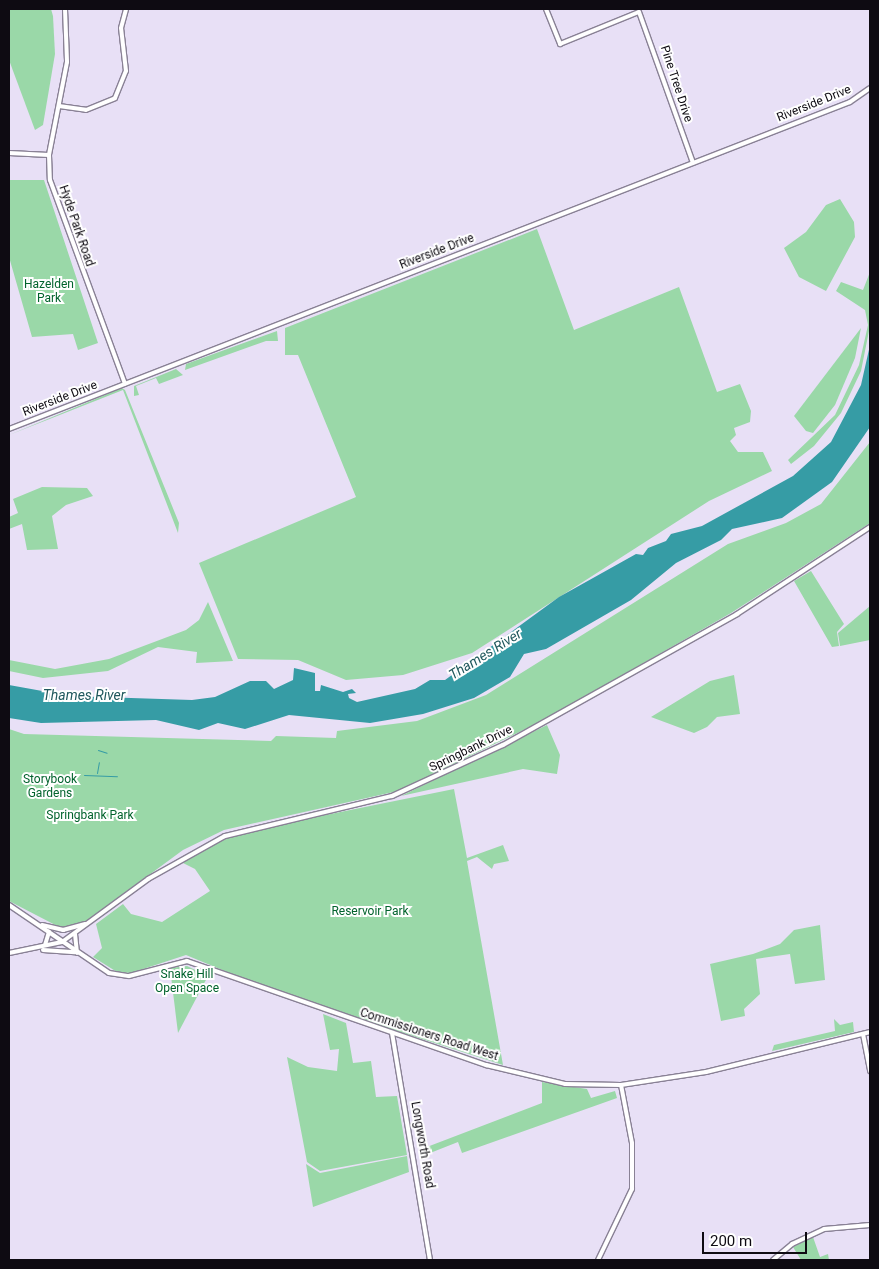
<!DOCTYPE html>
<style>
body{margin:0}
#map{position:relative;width:879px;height:1269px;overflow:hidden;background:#e8e0f6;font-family:Roboto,sans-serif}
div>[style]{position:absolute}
.green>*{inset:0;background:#9ad8a8}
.water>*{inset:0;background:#369ca5}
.stream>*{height:1px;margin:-0.5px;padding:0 0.5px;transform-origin:0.5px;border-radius:0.5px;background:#369ca5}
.roads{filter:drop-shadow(1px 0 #898195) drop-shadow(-1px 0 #898195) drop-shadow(0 1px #898195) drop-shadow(0 -1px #898195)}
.secondary>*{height:4px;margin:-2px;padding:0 2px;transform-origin:2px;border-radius:2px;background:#fff}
span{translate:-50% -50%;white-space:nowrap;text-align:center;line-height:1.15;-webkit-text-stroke:4px #fff;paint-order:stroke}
.street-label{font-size:12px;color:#0e0b12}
.park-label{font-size:12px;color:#02632d}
.water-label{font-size:14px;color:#20585d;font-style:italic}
.frame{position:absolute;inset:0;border:10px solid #0e0b12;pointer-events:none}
.scale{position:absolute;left:702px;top:1232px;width:105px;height:22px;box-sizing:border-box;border:2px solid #0e0b12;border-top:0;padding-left:6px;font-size:15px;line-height:18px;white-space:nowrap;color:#0e0b12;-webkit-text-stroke:4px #fff;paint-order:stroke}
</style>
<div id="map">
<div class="green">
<i style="clip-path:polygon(9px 9px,51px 9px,53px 16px,55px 54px,43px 125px,35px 130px,9px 60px)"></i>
<i style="clip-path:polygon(9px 180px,44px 180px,98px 343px,78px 350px,73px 334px,32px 337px,9px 257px)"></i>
<i style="clip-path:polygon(840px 199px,854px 222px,855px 237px,826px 291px,799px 277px,784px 248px,806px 232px,826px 205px)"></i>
<i style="clip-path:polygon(537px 229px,574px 330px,679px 287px,717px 392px,740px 384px,751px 411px,750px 422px,734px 428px,736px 435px,730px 441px,738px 452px,763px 452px,772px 471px,709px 501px,472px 653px,403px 675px,346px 680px,298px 660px,238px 659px,199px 563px,356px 497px,298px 355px,285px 355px,285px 328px)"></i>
<i style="clip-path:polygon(870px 272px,870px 326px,861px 371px,841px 413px,814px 446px,791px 464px,788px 460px,835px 415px,859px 365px,868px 325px,865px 310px,836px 291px,841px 282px,863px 290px)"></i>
<i style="clip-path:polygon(861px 328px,855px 358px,835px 405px,813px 433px,806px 431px,794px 416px)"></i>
<i style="clip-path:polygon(277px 331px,278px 341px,266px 341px,185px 370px,186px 364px)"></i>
<i style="clip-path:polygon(176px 369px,183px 375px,159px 384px,156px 378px,136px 386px,139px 395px,134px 396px,134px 386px)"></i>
<i style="clip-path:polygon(122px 388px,125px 390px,179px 523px,178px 533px,123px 390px,9px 435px)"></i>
<i style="clip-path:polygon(870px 442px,870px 523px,731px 613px,542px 721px,398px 791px,224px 830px,183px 850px,81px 925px,63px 929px,9px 901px,9px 729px,24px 734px,271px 741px,276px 736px,336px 738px,337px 731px,417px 721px,486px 695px,728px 544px,786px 523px,821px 504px)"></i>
<i style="clip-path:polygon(42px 487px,87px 488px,93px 496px,66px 505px,52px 516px,58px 549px,27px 550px,22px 524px,9px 529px,9px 517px,18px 513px,13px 499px)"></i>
<i style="clip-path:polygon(811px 571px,844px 624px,837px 632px,839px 646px,832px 647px,794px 581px)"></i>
<i style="clip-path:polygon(208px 602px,233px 661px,196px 663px,197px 652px,158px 647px,108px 671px,43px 678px,9px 671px,9px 660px,55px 669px,109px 659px,186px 630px,199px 620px)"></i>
<i style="clip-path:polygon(870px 606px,870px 640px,840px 646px,838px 633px)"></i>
<i style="clip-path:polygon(734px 675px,740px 714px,717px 717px,707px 727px,694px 733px,651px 717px,710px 681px)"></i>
<i style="clip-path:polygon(547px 725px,560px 755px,557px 774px,523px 769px,401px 796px)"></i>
<i style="clip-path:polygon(454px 789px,467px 858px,503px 845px,509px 861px,494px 864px,492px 869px,477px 857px,467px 861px,503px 1065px,273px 991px,186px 955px,131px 973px,117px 972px,93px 957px,102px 948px,96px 924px,123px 904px,131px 914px,162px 922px,210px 891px,195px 869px,181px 862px,219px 842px,242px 832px)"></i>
<i style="clip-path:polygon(820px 925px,825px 980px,795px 984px,790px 954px,756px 959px,760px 994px,744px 1009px,745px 1016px,721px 1021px,710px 964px,753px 954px,780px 944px,794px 930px)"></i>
<i style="clip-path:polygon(187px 966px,208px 976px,178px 1033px,170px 968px)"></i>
<i style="clip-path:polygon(323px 1014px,346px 1023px,353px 1063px,371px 1061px,376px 1097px,397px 1096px,407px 1155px,320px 1171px,307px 1162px,287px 1057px,308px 1067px,337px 1071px,339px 1049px,330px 1050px)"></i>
<i style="clip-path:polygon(834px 1019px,840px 1025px,853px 1022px,854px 1032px,772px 1051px,774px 1045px,835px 1031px)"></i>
<i style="clip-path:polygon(542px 1082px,587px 1089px,591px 1098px,615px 1091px,617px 1098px,462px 1153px,458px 1142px,420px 1157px,419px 1150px,542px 1103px)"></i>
<i style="clip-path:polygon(407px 1156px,409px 1172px,313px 1207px,306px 1164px,320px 1173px)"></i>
<i style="clip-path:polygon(813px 1237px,820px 1257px,828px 1254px,829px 1260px,801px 1260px,793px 1247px)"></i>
</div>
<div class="water">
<i style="clip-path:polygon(870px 345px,870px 427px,832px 482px,782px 518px,732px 529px,721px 540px,676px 563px,631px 600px,546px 649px,524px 654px,510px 677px,474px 698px,423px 714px,370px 723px,289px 715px,245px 729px,218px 723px,199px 730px,156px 720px,41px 723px,9px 718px,9px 685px,70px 696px,192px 700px,215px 697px,250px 681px,266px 681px,274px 689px,293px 680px,294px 668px,315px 673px,315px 691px,320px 691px,321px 685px,343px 692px,352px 689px,356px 693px,348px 694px,349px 698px,357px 702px,415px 689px,430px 680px,445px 680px,559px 597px,636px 554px,643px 555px,648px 548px,666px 541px,671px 534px,702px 526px,793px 476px,831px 442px,861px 385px)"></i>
</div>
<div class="stream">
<i style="left:98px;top:750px;width:9px;rotate:18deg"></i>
<i style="left:97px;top:773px;width:11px;rotate:-80deg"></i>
<i style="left:84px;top:775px;width:33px;rotate:2deg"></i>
<i style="left:38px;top:778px;width:40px;rotate:-5.7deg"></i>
</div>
<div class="roads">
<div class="secondary">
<i style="left:65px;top:9px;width:53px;rotate:87.8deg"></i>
<i style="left:67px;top:62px;width:95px;rotate:101deg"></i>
<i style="left:49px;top:155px;width:25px;rotate:88deg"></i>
<i style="left:50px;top:180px;width:217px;rotate:69.8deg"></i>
<i style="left:546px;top:9px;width:38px;rotate:68deg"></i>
<i style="left:560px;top:44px;width:85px;rotate:-22.1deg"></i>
<i style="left:639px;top:12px;width:160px;rotate:70.3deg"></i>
<i style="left:59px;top:106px;width:27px;rotate:8deg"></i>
<i style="left:86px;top:110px;width:31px;rotate:-22deg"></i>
<i style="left:115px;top:98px;width:29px;rotate:-68deg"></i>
<i style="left:126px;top:71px;width:43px;rotate:-96.6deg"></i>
<i style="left:121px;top:28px;width:20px;rotate:-75deg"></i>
<i style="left:9px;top:153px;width:40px;rotate:2.9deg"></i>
<i style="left:9px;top:429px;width:902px;rotate:-21.25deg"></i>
<i style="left:850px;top:102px;width:24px;rotate:-35deg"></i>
<i style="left:9px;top:905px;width:121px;rotate:34.2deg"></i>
<i style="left:109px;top:973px;width:20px;rotate:9deg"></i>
<i style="left:129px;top:976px;width:60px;rotate:-14.5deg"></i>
<i style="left:187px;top:961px;width:317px;rotate:19.2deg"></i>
<i style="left:486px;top:1065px;width:81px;rotate:13.5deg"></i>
<i style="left:565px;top:1084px;width:56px;rotate:1deg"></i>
<i style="left:621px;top:1085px;width:86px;rotate:-8.7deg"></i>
<i style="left:706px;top:1072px;width:169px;rotate:-13.7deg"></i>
<i style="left:42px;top:925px;width:22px;rotate:13deg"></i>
<i style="left:63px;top:930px;width:23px;rotate:-15deg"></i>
<i style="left:75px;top:934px;width:19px;rotate:84deg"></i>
<i style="left:45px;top:945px;width:14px;rotate:-73deg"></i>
<i style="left:43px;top:950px;width:32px;rotate:4deg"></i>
<i style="left:9px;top:953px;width:54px;rotate:-11.7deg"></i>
<i style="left:62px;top:942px;width:107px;rotate:-36.2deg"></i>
<i style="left:148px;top:879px;width:88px;rotate:-29.2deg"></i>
<i style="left:225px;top:836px;width:172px;rotate:-13.5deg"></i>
<i style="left:392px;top:796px;width:122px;rotate:-24.7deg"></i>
<i style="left:503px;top:745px;width:268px;rotate:-29.2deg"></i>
<i style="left:737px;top:614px;width:159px;rotate:-33.2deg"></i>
<i style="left:392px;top:1033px;width:230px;rotate:80.5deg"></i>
<i style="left:863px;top:1034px;width:38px;rotate:79deg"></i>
<i style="left:598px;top:1260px;width:79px;rotate:-64.4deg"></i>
<i style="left:632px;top:1189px;width:46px;rotate:-90deg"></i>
<i style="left:632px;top:1143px;width:59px;rotate:-100.7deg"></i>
<i style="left:773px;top:1260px;width:25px;rotate:-40deg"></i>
<i style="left:792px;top:1244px;width:35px;rotate:-25deg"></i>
<i style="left:824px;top:1229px;width:46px;rotate:-5deg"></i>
</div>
</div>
<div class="street-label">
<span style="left:676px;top:84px;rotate:72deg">Pine Tree Drive</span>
<span style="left:814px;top:104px;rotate:-22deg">Riverside Drive</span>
<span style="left:76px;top:226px;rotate:71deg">Hyde Park Road</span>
<span style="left:437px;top:252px;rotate:-21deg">Riverside Drive</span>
<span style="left:60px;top:399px;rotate:-21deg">Riverside Drive</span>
<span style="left:471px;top:749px;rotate:-26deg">Springbank Drive</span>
<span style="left:429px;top:1035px;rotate:18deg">Commissioners Road West</span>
<span style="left:422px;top:1145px;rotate:80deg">Longworth Road</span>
</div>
<div class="park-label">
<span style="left:49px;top:292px">Hazelden<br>Park</span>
<span style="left:50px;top:787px">Storybook<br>Gardens</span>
<span style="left:90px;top:816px">Springbank Park</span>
<span style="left:370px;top:912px">Reservoir Park</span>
<span style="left:187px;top:982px">Snake Hill<br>Open Space</span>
</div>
<div class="water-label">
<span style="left:485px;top:654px;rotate:-32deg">Thames River</span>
<span style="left:84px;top:695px">Thames River</span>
</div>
<div class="frame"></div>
<div class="scale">200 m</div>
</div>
